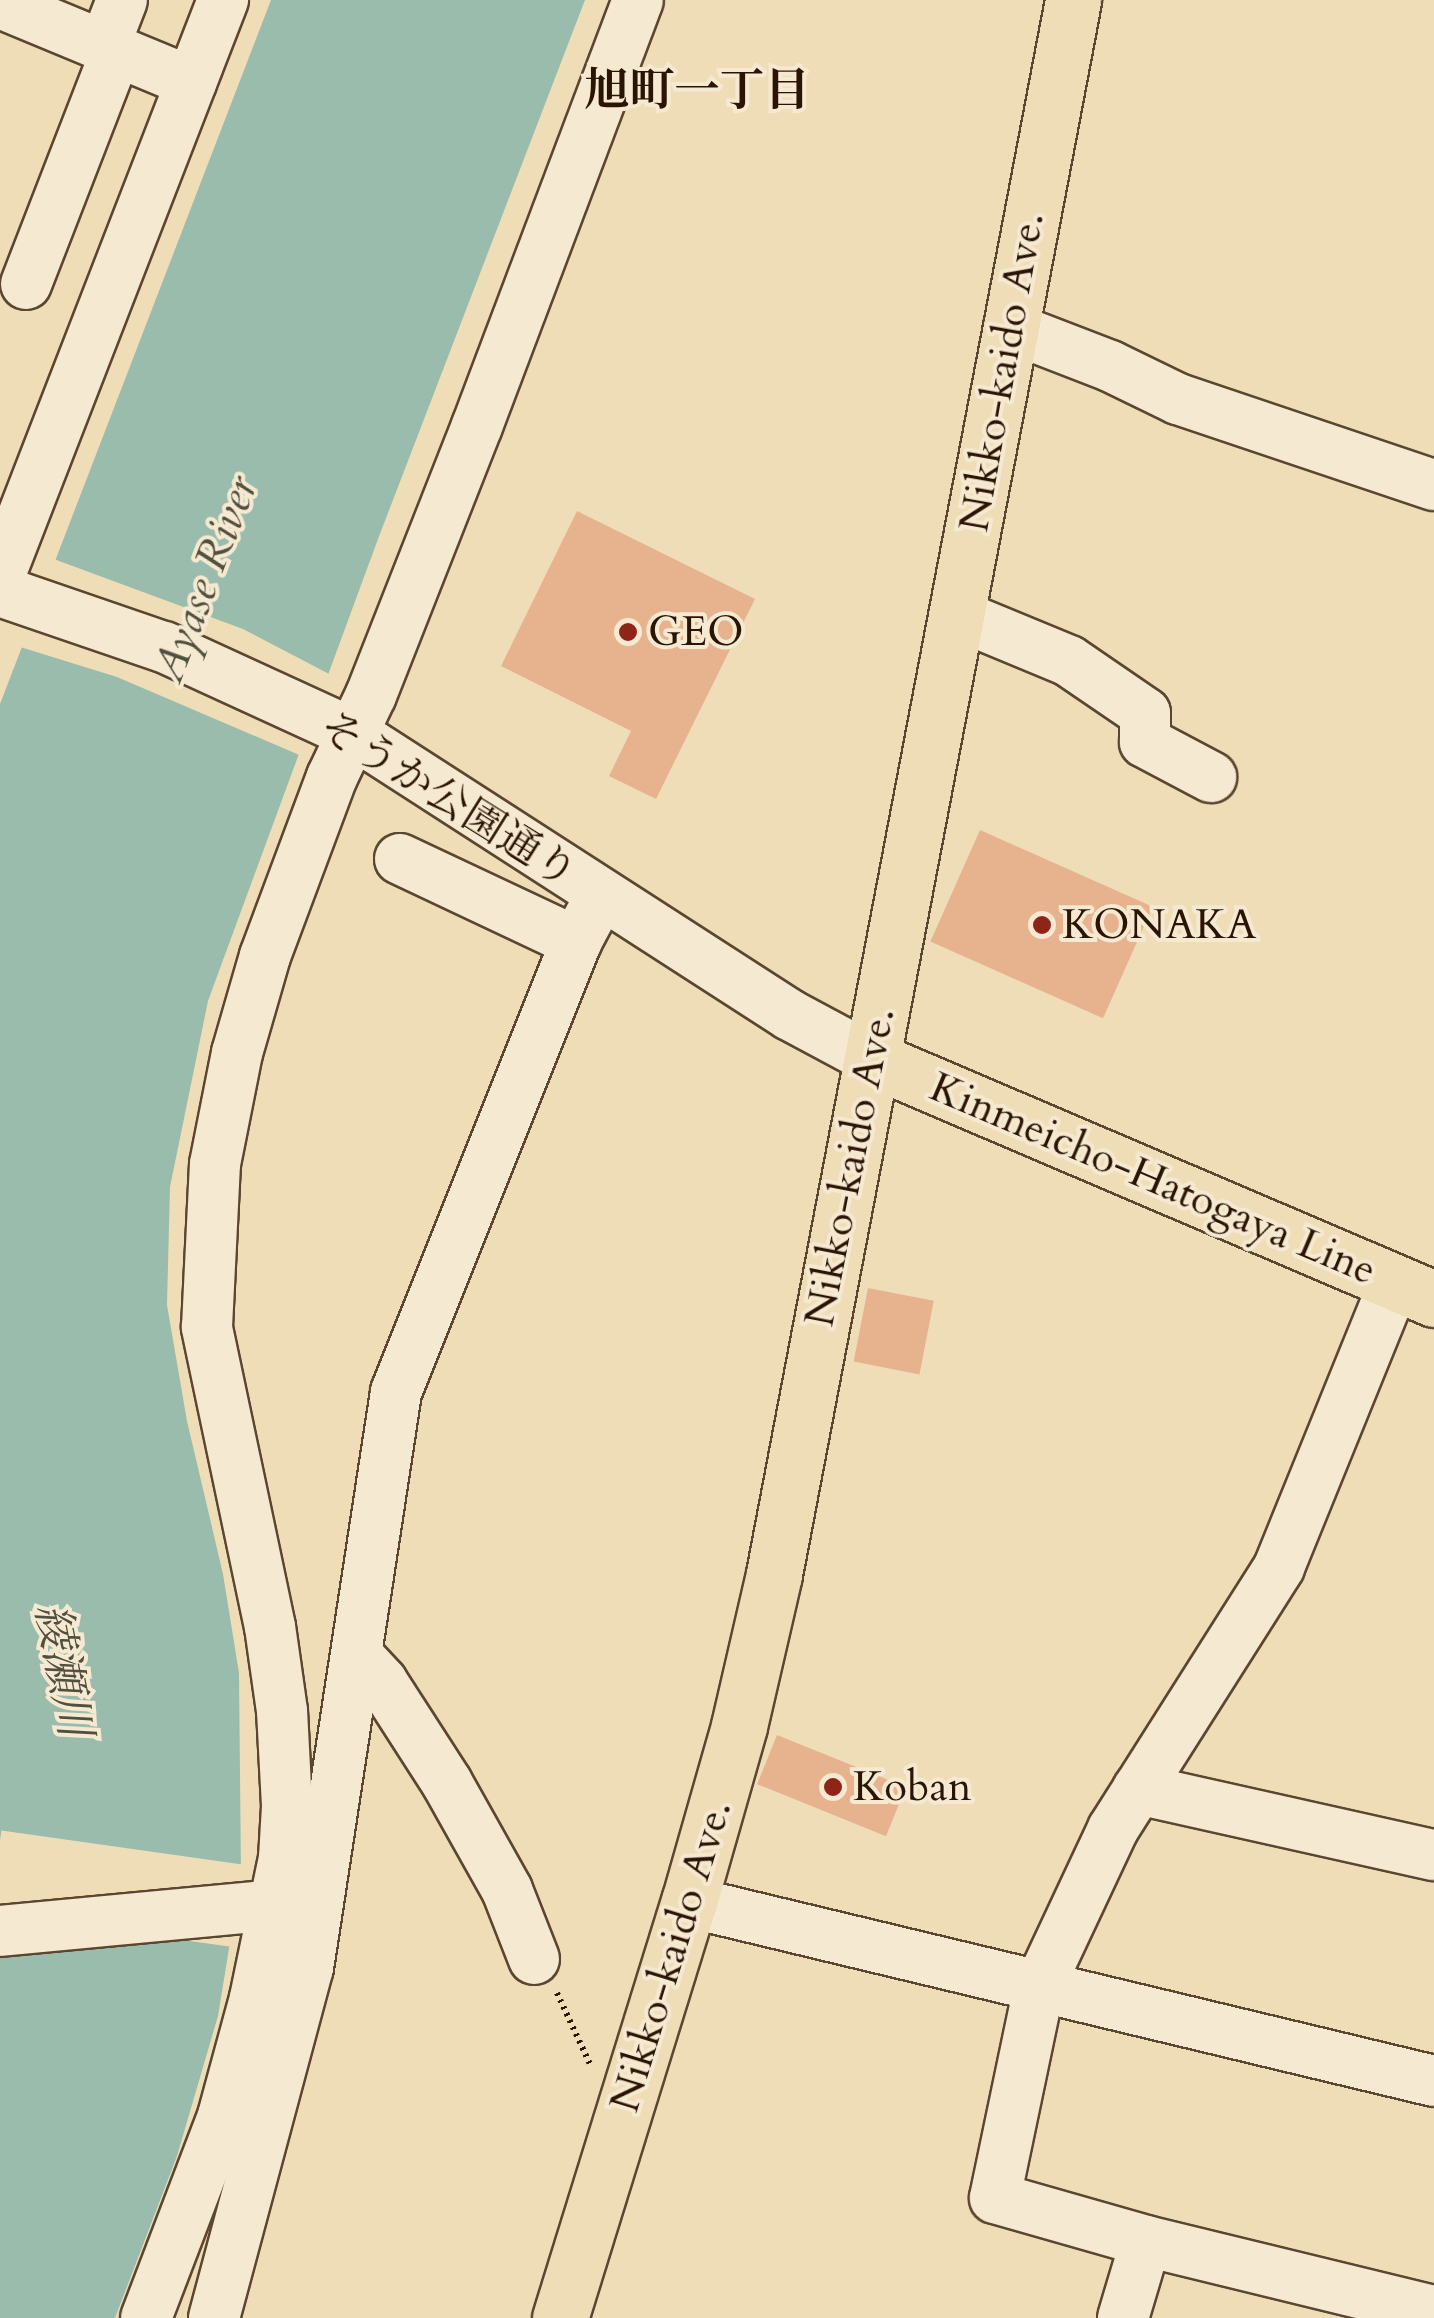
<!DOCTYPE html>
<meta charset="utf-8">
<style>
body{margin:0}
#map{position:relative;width:1434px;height:2318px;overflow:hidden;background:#efddb8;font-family:Cardo,"Noto Serif JP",serif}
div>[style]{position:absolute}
.water>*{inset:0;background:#9abcac}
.pier>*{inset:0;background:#efddb8;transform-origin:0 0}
.building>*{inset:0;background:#e7b38f;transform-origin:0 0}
.path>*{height:6px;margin-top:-3px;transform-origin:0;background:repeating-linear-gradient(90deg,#2a1403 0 2.5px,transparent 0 7.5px)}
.roads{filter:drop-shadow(2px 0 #5b4630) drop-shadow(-2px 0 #5b4630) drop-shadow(0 2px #5b4630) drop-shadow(0 -2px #5b4630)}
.minor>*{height:50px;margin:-25px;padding:0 25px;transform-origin:25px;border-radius:25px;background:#f5e9d1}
.major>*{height:55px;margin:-27.5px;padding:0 27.5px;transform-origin:27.5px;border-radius:27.5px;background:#efddb8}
.dots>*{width:28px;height:28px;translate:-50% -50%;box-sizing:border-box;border:5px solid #f5e9d1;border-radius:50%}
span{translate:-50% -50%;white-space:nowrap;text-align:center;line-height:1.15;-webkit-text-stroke:8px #f5e9d1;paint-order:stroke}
.street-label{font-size:42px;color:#2a1403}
.poi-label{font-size:42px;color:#2a1403}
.left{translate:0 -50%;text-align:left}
.neighbourhood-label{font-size:45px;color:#2a1403;font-weight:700}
.water-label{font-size:45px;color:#514f3e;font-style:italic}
</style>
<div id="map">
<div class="water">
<i style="clip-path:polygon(271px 0,585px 0,378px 539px,208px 1001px,170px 1187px,167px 1305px,187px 1421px,223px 1574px,239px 1673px,241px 1875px,218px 2016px,177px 2156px,115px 2318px,0 2318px,0 704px)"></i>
</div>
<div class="pier">
<i style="clip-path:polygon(51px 558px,243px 629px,333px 676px,304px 757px,117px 677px,17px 646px)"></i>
<i style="left:246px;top:1865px;width:83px;height:247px;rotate:98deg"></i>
</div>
<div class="building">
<i style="clip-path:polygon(577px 511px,755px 599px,656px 799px,609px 776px,631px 731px,501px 666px)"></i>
<i style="left:980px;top:830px;width:189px;height:122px;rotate:24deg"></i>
<i style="left:868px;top:1288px;width:67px;height:75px;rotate:11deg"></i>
<i style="left:777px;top:1735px;width:139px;height:53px;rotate:22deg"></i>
</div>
<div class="path">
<i style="left:557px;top:1993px;width:78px;rotate:65.1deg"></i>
</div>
<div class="roads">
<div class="minor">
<i style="left:0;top:3px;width:207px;rotate:22.5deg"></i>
<i style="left:105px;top:44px;width:47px;rotate:-68.9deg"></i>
<i style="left:26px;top:284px;width:252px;rotate:-68.8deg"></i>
<i style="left:1009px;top:327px;width:108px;rotate:21.1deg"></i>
<i style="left:1110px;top:366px;width:76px;rotate:25.9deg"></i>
<i style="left:1178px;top:399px;width:270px;rotate:18.6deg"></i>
<i style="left:0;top:575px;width:617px;rotate:-68.8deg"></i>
<i style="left:0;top:591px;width:173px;rotate:18.9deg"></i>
<i style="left:164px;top:647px;width:209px;rotate:24.6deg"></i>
<i style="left:354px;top:734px;width:519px;rotate:32.8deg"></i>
<i style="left:790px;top:1015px;width:93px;rotate:28.2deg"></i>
<i style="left:958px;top:615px;width:120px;rotate:22.5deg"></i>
<i style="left:1069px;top:661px;width:92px;rotate:34.4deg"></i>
<i style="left:1145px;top:713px;width:29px;rotate:90deg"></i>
<i style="left:1145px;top:742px;width:75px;rotate:27.9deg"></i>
<i style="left:400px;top:859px;width:195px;rotate:25.2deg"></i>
<i style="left:357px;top:1655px;width:37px;rotate:47deg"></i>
<i style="left:382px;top:1682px;width:120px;rotate:57.2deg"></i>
<i style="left:447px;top:1783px;width:123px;rotate:60.7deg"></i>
<i style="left:507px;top:1890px;width:74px;rotate:68.6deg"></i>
<i style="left:1138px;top:1789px;width:303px;rotate:12.6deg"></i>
<i style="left:689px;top:1902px;width:766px;rotate:13.51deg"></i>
<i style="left:0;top:1931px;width:277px;rotate:-5.4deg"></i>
<i style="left:1146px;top:2241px;width:296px;rotate:13.7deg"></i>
<i style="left:146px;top:2318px;width:216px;rotate:-69.1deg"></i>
<i style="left:223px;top:2116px;width:122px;rotate:-74.8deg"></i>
<i style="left:255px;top:1998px;width:143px;rotate:-78.3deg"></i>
<i style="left:284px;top:1858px;width:52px;rotate:-86.7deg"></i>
<i style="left:287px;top:1806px;width:95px;rotate:-93deg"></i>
<i style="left:282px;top:1711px;width:85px;rotate:-98.1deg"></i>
<i style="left:270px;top:1627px;width:307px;rotate:-101.9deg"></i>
<i style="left:207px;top:1327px;width:163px;rotate:-87.2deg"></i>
<i style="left:215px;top:1164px;width:113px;rotate:-78.8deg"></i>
<i style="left:237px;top:1053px;width:101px;rotate:-73.9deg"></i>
<i style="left:265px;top:956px;width:191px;rotate:-69.5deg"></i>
<i style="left:332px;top:777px;width:91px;rotate:-64.6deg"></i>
<i style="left:371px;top:695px;width:289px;rotate:-68.5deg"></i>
<i style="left:477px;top:426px;width:455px;rotate:-69.3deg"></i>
<i style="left:214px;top:2318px;width:362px;rotate:-75deg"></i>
<i style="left:308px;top:1968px;width:583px;rotate:-81.31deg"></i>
<i style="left:396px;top:1392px;width:485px;rotate:-68.2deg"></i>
<i style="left:576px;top:942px;width:53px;rotate:-62deg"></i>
<i style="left:1123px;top:2318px;width:80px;rotate:-73.4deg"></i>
<i style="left:1146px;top:2241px;width:157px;rotate:-164.1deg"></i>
<i style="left:995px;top:2198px;width:216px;rotate:-78.2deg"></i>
<i style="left:1039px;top:1987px;width:174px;rotate:-64.9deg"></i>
<i style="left:1113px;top:1829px;width:310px;rotate:-57.6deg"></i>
<i style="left:1279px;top:1567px;width:308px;rotate:-67.9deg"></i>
</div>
<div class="major">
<i style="left:872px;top:1059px;width:611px;rotate:23.12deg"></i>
<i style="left:560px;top:2318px;width:436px;rotate:-72.8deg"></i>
<i style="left:689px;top:1902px;width:183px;rotate:-74.1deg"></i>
<i style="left:739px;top:1726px;width:156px;rotate:-77deg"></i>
<i style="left:774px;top:1574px;width:1602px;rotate:-79.24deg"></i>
</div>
</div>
<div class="dots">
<i style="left:628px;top:632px;background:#8f2418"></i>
<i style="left:1042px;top:925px;background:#8f2418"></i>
<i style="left:833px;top:1787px;background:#8f2418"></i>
</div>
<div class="street-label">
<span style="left:1002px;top:372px;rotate:-80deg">Nikko-kaido Ave.</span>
<span style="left:448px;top:800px;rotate:32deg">そうか公園通り</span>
<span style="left:850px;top:1167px;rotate:-79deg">Nikko-kaido Ave.</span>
<span style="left:1153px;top:1179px;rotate:23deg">Kinmeicho-Hatogaya Line</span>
<span style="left:671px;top:1956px;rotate:-73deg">Nikko-kaido Ave.</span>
</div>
<div class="poi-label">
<span class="left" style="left:648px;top:632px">GEO</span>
<span class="left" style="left:1062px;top:925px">KONAKA</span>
<span class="left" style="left:853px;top:1787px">Koban</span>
</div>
<div class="neighbourhood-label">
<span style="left:697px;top:91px">旭町一丁目</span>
</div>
<div class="water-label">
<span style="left:205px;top:579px;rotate:-69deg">Ayase River</span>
<span style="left:63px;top:1670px;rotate:79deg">綾瀬川</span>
</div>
</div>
